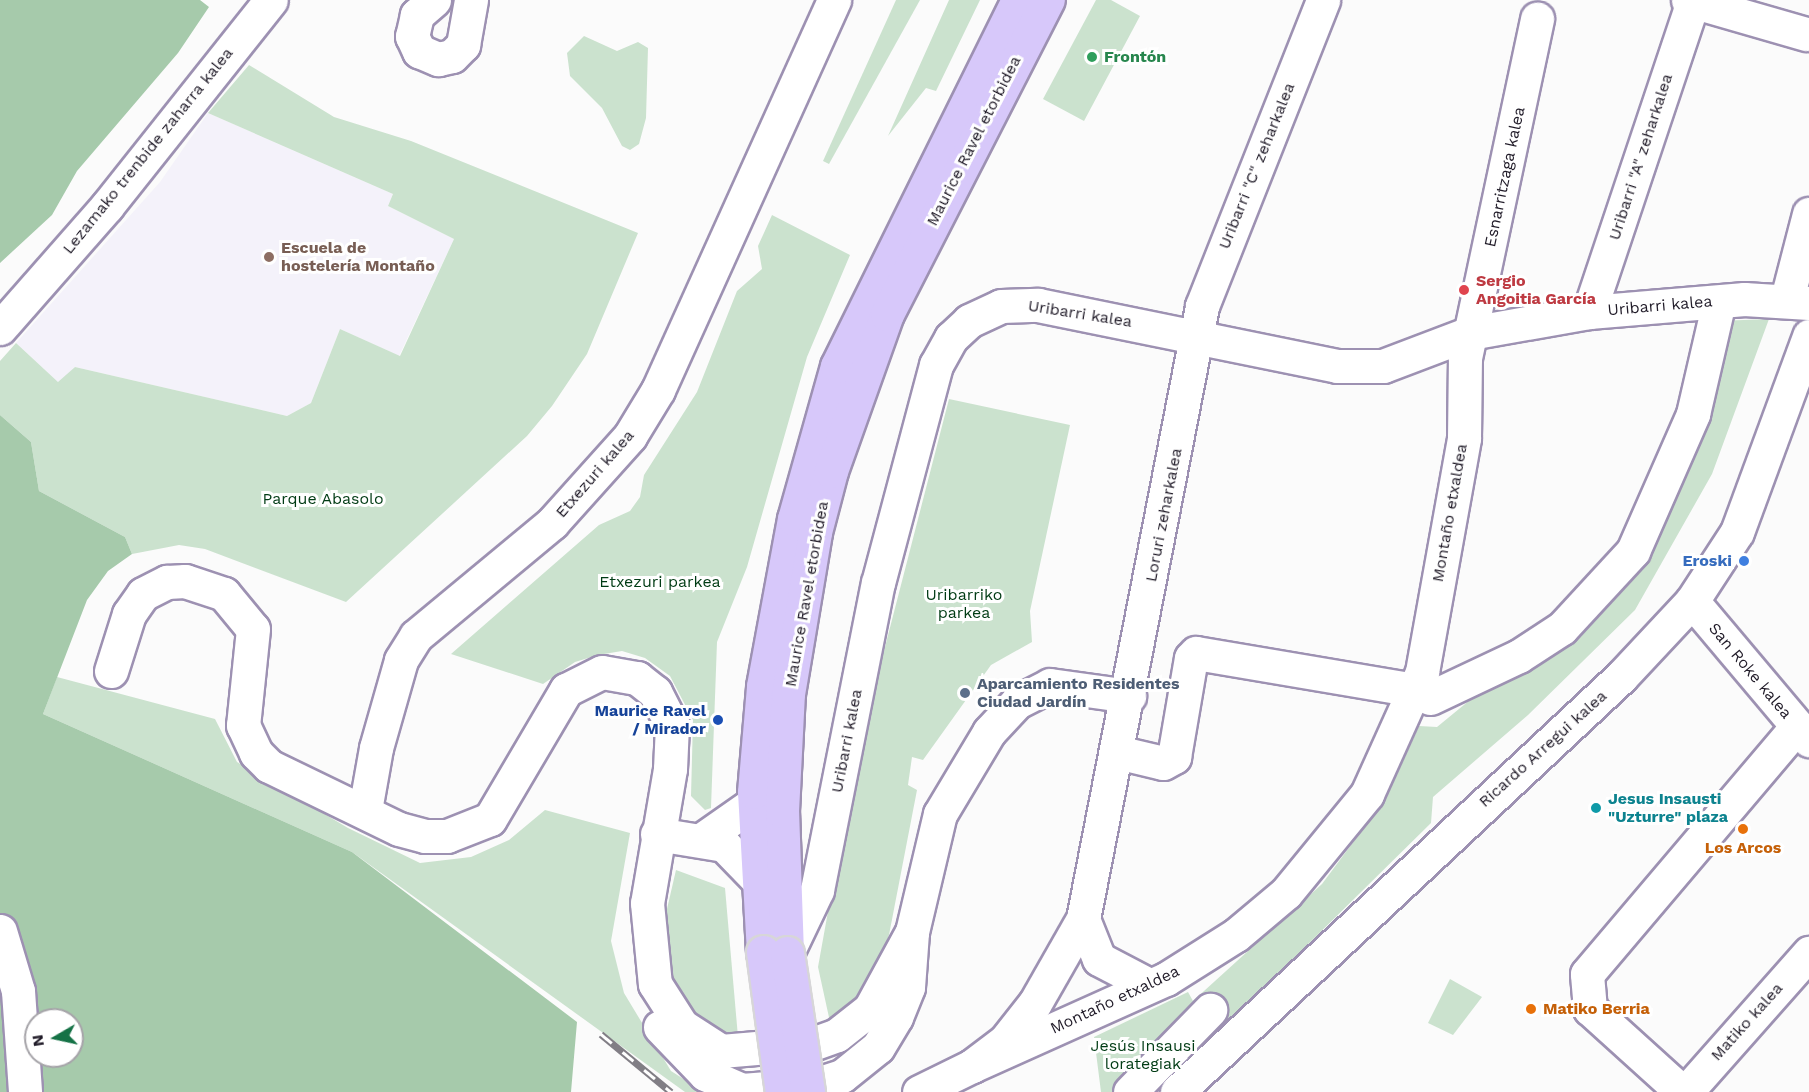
<!DOCTYPE html>
<meta charset="utf-8">
<style>
body{margin:0}
#map{position:relative;width:1809px;height:1092px;overflow:hidden;background:#fbfbfb;font-family:"Work Sans",sans-serif}
div>[style]{position:absolute}
.built>*{inset:0;background:#f4f2fa}
.green>*{inset:0;background:#cbe2ce}
.forest>*{inset:0;background:#a6caab}
.roads{filter:drop-shadow(2px 0 #9d91b2) drop-shadow(-2px 0 #9d91b2) drop-shadow(0 2px #9d91b2) drop-shadow(0 -2px #9d91b2)}
.minor>*{height:33px;margin:-16.5px;padding:0 16.5px;transform-origin:16.5px;border-radius:16.5px;background:#fff}
.major>*{height:33px;margin:-16.5px;padding:0 16.5px;transform-origin:16.5px;border-radius:16.5px;background:#d7c8fa}
.rail>*{height:7px;margin-top:-3.5px;transform-origin:0;background:repeating-linear-gradient(90deg,#fff 0 14px,#817e85 0 28px);box-sizing:border-box;border-block:2px solid #817e85}
.bridges{filter:drop-shadow(2px 0 #d7d6d8) drop-shadow(-2px 0 #d7d6d8) drop-shadow(0 2px #d7d6d8) drop-shadow(0 -2px #d7d6d8)}
.major-bridge>*{height:33px;margin:-16.5px;padding:0 16.5px;transform-origin:16.5px;border-radius:16.5px;background:#d7c8fa}
.dots>*{width:16px;height:16px;translate:-50% -50%;box-sizing:border-box;border:3px solid #fff;border-radius:50%}
span{translate:-50% -50%;white-space:nowrap;text-align:center;line-height:1.15;-webkit-text-stroke:6px #fff;paint-order:stroke}
.leisure-label{font-size:16px;color:#27864d;font-weight:700}
.left{translate:0 -50%;text-align:left}
.street-label{font-size:16px;color:#201b28}
.education-label{font-size:16px;color:#785e54;font-weight:700}
.health-label{font-size:16px;color:#be3a42;font-weight:700}
.park-label{font-size:16px;color:#003b14}
.shop-label{font-size:16px;color:#366cbe;font-weight:700}
.right{translate:-100% -50%;text-align:right}
.service-label{font-size:16px;color:#4e5e75;font-weight:700}
.transit-label{font-size:16px;color:#164399;font-weight:700}
.culture-label{font-size:16px;color:#0d838f;font-weight:700}
.food-label{font-size:16px;color:#c56008;font-weight:700}
.north{position:absolute;left:24px;top:1008px;width:60px;height:60px;box-sizing:border-box;background:#fff;border:2px solid #a6a4a9;border-radius:50%;rotate:261deg;font-size:16px;font-weight:700;line-height:24px;text-align:center;color:#201b28}
.north::after{content:'';display:block;margin:auto;width:21px;height:27px;background:#157246;clip-path:polygon(50% 0,100% 100%,50% 72%,0 100%)}
</style>
<div id="map">
<div class="built">
<i style="clip-path:polygon(208px 113px,393px 194px,388px 206px,454px 239px,399px 356px,340px 329px,311px 403px,287px 416px,75px 367px,59px 383px,16px 343px,160px 182px)"></i>
</div>
<div class="green">
<i style="clip-path:polygon(896px 0,920px 0,829px 164px,823px 161px)"></i>
<i style="clip-path:polygon(949px 0,980px 0,936px 91px,926px 88px,888px 136px)"></i>
<i style="clip-path:polygon(1096px 0,1111px 0,1140px 16px,1084px 121px,1043px 99px)"></i>
<i style="clip-path:polygon(584px 36px,617px 51px,638px 42px,648px 48px,646px 118px,639px 144px,630px 150px,622px 146px,602px 108px,570px 76px,567px 53px)"></i>
<i style="clip-path:polygon(249px 65px,334px 117px,411px 141px,638px 233px,587px 354px,552px 406px,527px 436px,346px 602px,205px 549px,179px 545px,132px 554px,125px 537px,39px 491px,31px 442px,0 415px,0 361px,16px 343px,58px 382px,75px 367px,287px 416px,311px 403px,340px 329px,400px 356px,454px 239px,388px 206px,393px 194px,208px 113px)"></i>
<i style="clip-path:polygon(772px 215px,850px 255px,807px 357px,747px 567px,717px 642px,711px 808px,705px 810px,691px 796px,693px 720px,670px 676px,645px 658px,622px 651px,598px 655px,575px 662px,543px 684px,451px 654px,599px 525px,630px 511px,640px 497px,644px 475px,697px 392px,737px 291px,762px 269px,758px 246px)"></i>
<i style="clip-path:polygon(1769px 319px,1712px 474px,1635px 610px,1528px 715px,1433px 797px,1431px 823px,1158px 1092px,1101px 1092px,1094px 1037px,1188px 992px,1193px 1001px,1322px 884px,1386px 798px,1419px 726px,1437px 727px,1593px 599px,1718px 321px)"></i>
<i style="clip-path:polygon(949px 399px,1070px 425px,1030px 611px,1032px 642px,991px 665px,923px 760px,912px 757px,908px 785px,917px 790px,889px 935px,869px 992px,830px 1022px,818px 967px,854px 767px)"></i>
<i style="clip-path:polygon(57px 677px,215px 719px,237px 762px,348px 828px,420px 863px,471px 857px,509px 840px,545px 810px,630px 833px,611px 941px,624px 993px,671px 1071px,704px 1092px,685px 1092px,352px 852px,43px 714px)"></i>
<i style="clip-path:polygon(676px 870px,725px 888px,738px 1037px,712px 1031px,689px 1013px,666px 978px,661px 935px)"></i>
<i style="clip-path:polygon(1450px 979px,1482px 997px,1453px 1035px,1428px 1023px)"></i>
</div>
<div class="forest">
<i style="clip-path:polygon(0 0,200px 0,209px 7px,178px 53px,77px 171px,52px 215px,0 263px)"></i>
<i style="clip-path:polygon(evenodd,0 415px,31px 442px,39px 491px,125px 537px,132px 554px,108px 571px,87px 600px,43px 714px,352px 852px,577px 1022px,571px 1092px,0 1092px,0 415px,36px 1020px,72px 1020px,72px 1056px,36px 1056px,36px 1020px)"></i>
</div>
<div class="roads">
<div class="minor">
<i style="left:434px;top:0;width:23px;rotate:139deg"></i>
<i style="left:417px;top:15px;width:22px;rotate:103deg"></i>
<i style="left:412px;top:36px;width:17px;rotate:65deg"></i>
<i style="left:419px;top:51px;width:21px;rotate:23deg"></i>
<i style="left:438px;top:59px;width:14px;rotate:-12deg"></i>
<i style="left:452px;top:56px;width:16px;rotate:-45deg"></i>
<i style="left:463px;top:45px;width:46px;rotate:-79.9deg"></i>
<i style="left:1688px;top:0;width:123px;rotate:16.1deg"></i>
<i style="left:1787px;top:299px;width:88px;rotate:-75.5deg"></i>
<i style="left:1589px;top:312px;width:328px;rotate:-71.5deg"></i>
<i style="left:0;top:328px;width:162px;rotate:-48.7deg"></i>
<i style="left:107px;top:206px;width:263px;rotate:-51.5deg"></i>
<i style="left:1692px;top:601px;width:182px;rotate:49.9deg"></i>
<i style="left:111px;top:671px;width:60px;rotate:-72.5deg"></i>
<i style="left:129px;top:614px;width:24px;rotate:-55deg"></i>
<i style="left:143px;top:594px;width:27px;rotate:-27deg"></i>
<i style="left:167px;top:582px;width:18px;rotate:-3deg"></i>
<i style="left:185px;top:581px;width:41px;rotate:18.4deg"></i>
<i style="left:224px;top:594px;width:45px;rotate:50.4deg"></i>
<i style="left:253px;top:629px;width:97px;rotate:95.9deg"></i>
<i style="left:243px;top:725px;width:31px;rotate:65deg"></i>
<i style="left:256px;top:753px;width:18px;rotate:45deg"></i>
<i style="left:269px;top:766px;width:144px;rotate:25.9deg"></i>
<i style="left:399px;top:829px;width:27px;rotate:15deg"></i>
<i style="left:425px;top:836px;width:22px"></i>
<i style="left:447px;top:836px;width:46px;rotate:-21.6deg"></i>
<i style="left:490px;top:819px;width:150px;rotate:-59.5deg"></i>
<i style="left:566px;top:690px;width:40px;rotate:-26.6deg"></i>
<i style="left:602px;top:672px;width:36px;rotate:10deg"></i>
<i style="left:637px;top:678px;width:23px;rotate:38deg"></i>
<i style="left:655px;top:692px;width:37px;rotate:63deg"></i>
<i style="left:672px;top:725px;width:44px;rotate:92.6deg"></i>
<i style="left:670px;top:769px;width:136px;rotate:99.7deg"></i>
<i style="left:647px;top:903px;width:81px;rotate:84.4deg"></i>
<i style="left:655px;top:984px;width:50px;rotate:57.3deg"></i>
<i style="left:682px;top:1026px;width:46px;rotate:32.7deg"></i>
<i style="left:721px;top:1051px;width:94px;rotate:-4.9deg"></i>
<i style="left:815px;top:1043px;width:23px;rotate:-20deg"></i>
<i style="left:837px;top:1035px;width:42px;rotate:-38.2deg"></i>
<i style="left:870px;top:1009px;width:88px;rotate:-61.4deg"></i>
<i style="left:1430px;top:698px;width:98px;rotate:-25.3deg"></i>
<i style="left:1519px;top:656px;width:51px;rotate:-33.1deg"></i>
<i style="left:1562px;top:628px;width:105px;rotate:-47.3deg"></i>
<i style="left:1633px;top:551px;width:150px;rotate:-66.3deg"></i>
<i style="left:1693px;top:414px;width:103px;rotate:-77deg"></i>
<i style="left:1117px;top:752px;width:47px;rotate:13.4deg"></i>
<i style="left:1163px;top:763px;width:13px;rotate:-29deg"></i>
<i style="left:1174px;top:757px;width:100px;rotate:-80.3deg"></i>
<i style="left:1191px;top:658px;width:7px;rotate:-45deg"></i>
<i style="left:1196px;top:653px;width:222px;rotate:9.6deg"></i>
<i style="left:365px;top:810px;width:63px;rotate:-79.9deg"></i>
<i style="left:376px;top:748px;width:91px;rotate:-74.1deg"></i>
<i style="left:401px;top:660px;width:28px;rotate:-58deg"></i>
<i style="left:416px;top:636px;width:177px;rotate:-39.7deg"></i>
<i style="left:552px;top:523px;width:117px;rotate:-48.1deg"></i>
<i style="left:630px;top:436px;width:54px;rotate:-58.7deg"></i>
<i style="left:658px;top:390px;width:428px;rotate:-65.7deg"></i>
<i style="left:657px;top:834px;width:68px;rotate:9.3deg"></i>
<i style="left:724px;top:845px;width:45px;rotate:45.9deg"></i>
<i style="left:704px;top:838px;width:61px;rotate:-35deg"></i>
<i style="left:1083px;top:919px;width:43px;rotate:68.2deg"></i>
<i style="left:1099px;top:959px;width:56px;rotate:27.5deg"></i>
<i style="left:0;top:931px;width:63px;rotate:73.3deg"></i>
<i style="left:18px;top:991px;width:101px;rotate:86deg"></i>
<i style="left:787px;top:953px;width:70px;rotate:-64.5deg"></i>
<i style="left:817px;top:890px;width:313px;rotate:-78.8deg"></i>
<i style="left:878px;top:583px;width:226px;rotate:-75.1deg"></i>
<i style="left:936px;top:365px;width:31px;rotate:-61deg"></i>
<i style="left:951px;top:338px;width:25px;rotate:-43deg"></i>
<i style="left:969px;top:321px;width:35px;rotate:-25deg"></i>
<i style="left:1001px;top:306px;width:37px;rotate:-2deg"></i>
<i style="left:1038px;top:305px;width:305px;rotate:11.5deg"></i>
<i style="left:1337px;top:366px;width:46px"></i>
<i style="left:1383px;top:366px;width:93px;rotate:-20.8deg"></i>
<i style="left:1470px;top:333px;width:121px;rotate:-10deg"></i>
<i style="left:1589px;top:312px;width:156px;rotate:-4.8deg"></i>
<i style="left:1744px;top:299px;width:65px;rotate:3.5deg"></i>
<i style="left:660px;top:1027px;width:65px;rotate:46.2deg"></i>
<i style="left:705px;top:1074px;width:40px;rotate:23.4deg"></i>
<i style="left:742px;top:1090px;width:75px;rotate:-4.6deg"></i>
<i style="left:817px;top:1084px;width:26px;rotate:-18deg"></i>
<i style="left:842px;top:1076px;width:46px;rotate:-38.9deg"></i>
<i style="left:878px;top:1047px;width:35px;rotate:-59deg"></i>
<i style="left:896px;top:1017px;width:32px;rotate:-68deg"></i>
<i style="left:908px;top:987px;width:55px;rotate:-85.8deg"></i>
<i style="left:912px;top:932px;width:121px;rotate:-76.7deg"></i>
<i style="left:940px;top:814px;width:96px;rotate:-59.1deg"></i>
<i style="left:989px;top:732px;width:41px;rotate:-47deg"></i>
<i style="left:1017px;top:702px;width:37px;rotate:-27deg"></i>
<i style="left:1050px;top:685px;width:80px;rotate:7.9deg"></i>
<i style="left:972px;top:1066px;width:213px;rotate:-24.2deg"></i>
<i style="left:1166px;top:979px;width:83px;rotate:-32.2deg"></i>
<i style="left:1236px;top:935px;width:65px;rotate:-40deg"></i>
<i style="left:1286px;top:893px;width:128px;rotate:-50.7deg"></i>
<i style="left:1367px;top:794px;width:134px;rotate:-65.7deg"></i>
<i style="left:1422px;top:672px;width:238px;rotate:-79.8deg"></i>
<i style="left:1464px;top:438px;width:80px;rotate:-89.3deg"></i>
<i style="left:1465px;top:358px;width:347px;rotate:-78deg"></i>
<i style="left:919px;top:1092px;width:59px;rotate:-26.1deg"></i>
<i style="left:972px;top:1066px;width:41px;rotate:-37.1deg"></i>
<i style="left:1005px;top:1041px;width:48px;rotate:-51.7deg"></i>
<i style="left:1035px;top:1003px;width:97px;rotate:-60.3deg"></i>
<i style="left:1083px;top:919px;width:624px;rotate:-79.01deg"></i>
<i style="left:1202px;top:306px;width:329px;rotate:-68.4deg"></i>
<i style="left:1130px;top:1092px;width:115px;rotate:-45.7deg"></i>
<i style="left:1177px;top:1092px;width:608px;rotate:-43.07deg"></i>
<i style="left:1621px;top:677px;width:104px;rotate:-46.9deg"></i>
<i style="left:1692px;top:601px;width:82px;rotate:-56.9deg"></i>
<i style="left:1737px;top:532px;width:209px;rotate:-69.8deg"></i>
<i style="left:1682px;top:1092px;width:124px;rotate:-137.9deg"></i>
<i style="left:1590px;top:1009px;width:35px;rotate:-95deg"></i>
<i style="left:1587px;top:974px;width:325px;rotate:-49.7deg"></i>
<i style="left:1686px;top:1092px;width:186px;rotate:-48.5deg"></i>
</div>
<div class="major">
<i style="left:763px;top:952px;width:160px;rotate:-93.2deg"></i>
<i style="left:754px;top:792px;width:106px;rotate:-85.1deg"></i>
<i style="left:763px;top:686px;width:170px;rotate:-79.5deg"></i>
<i style="left:794px;top:519px;width:159px;rotate:-74.3deg"></i>
<i style="left:837px;top:366px;width:408px;rotate:-63.7deg"></i>
<i style="left:787px;top:953px;width:142px;rotate:-92deg"></i>
<i style="left:782px;top:811px;width:117px;rotate:-87.1deg"></i>
<i style="left:788px;top:694px;width:164px;rotate:-80.5deg"></i>
<i style="left:815px;top:532px;width:63px;rotate:-75.3deg"></i>
<i style="left:831px;top:471px;width:167px;rotate:-70.4deg"></i>
<i style="left:887px;top:314px;width:353px;rotate:-62.9deg"></i>
</div>
</div>
<div class="rail">
<i style="left:601px;top:1034px;width:91px;rotate:39.6deg"></i>
</div>
<div class="bridges">
<div class="major-bridge">
<i style="left:763px;top:952px;width:141px;rotate:82.3deg"></i>
<i style="left:787px;top:953px;width:141px;rotate:81.4deg"></i>
</div>
</div>
<div class="dots">
<i style="left:1092px;top:57px;background:#2e9e5b"></i>
<i style="left:269px;top:257px;background:#8d6e63"></i>
<i style="left:1464px;top:290px;background:#e0444e"></i>
<i style="left:1744px;top:561px;background:#3f7fe0"></i>
<i style="left:965px;top:693px;background:#5c6f8a"></i>
<i style="left:718px;top:720px;background:#1a4fb4"></i>
<i style="left:1596px;top:808px;background:#0f9aa8"></i>
<i style="left:1743px;top:829px;background:#e8710a"></i>
<i style="left:1531px;top:1009px;background:#e8710a"></i>
</div>
<div class="leisure-label">
<span class="left" style="left:1104px;top:57px">Frontón</span>
</div>
<div class="street-label">
<span style="left:974px;top:141px;rotate:-63deg">Maurice Ravel etorbidea</span>
<span style="left:148px;top:151px;rotate:-51deg">Lezamako trenbide zaharra kalea</span>
<span style="left:1641px;top:157px;rotate:-72deg">Uribarri "A" zeharkalea</span>
<span style="left:1257px;top:166px;rotate:-68deg">Uribarri "C" zeharkalea</span>
<span style="left:1505px;top:177px;rotate:-78deg">Esnarritzaga kalea</span>
<span style="left:1660px;top:306px;rotate:-5deg">Uribarri kalea</span>
<span style="left:1080px;top:314px;rotate:9deg">Uribarri kalea</span>
<span style="left:595px;top:474px;rotate:-49deg">Etxezuri kalea</span>
<span style="left:1450px;top:513px;rotate:-80deg">Montaño etxaldea</span>
<span style="left:1164px;top:515px;rotate:-79deg">Loruri zeharkalea</span>
<span style="left:807px;top:594px;rotate:-80deg">Maurice Ravel etorbidea</span>
<span style="left:1750px;top:671px;rotate:50deg">San Roke kalea</span>
<span style="left:847px;top:741px;rotate:-79deg">Uribarri kalea</span>
<span style="left:1543px;top:749px;rotate:-42deg">Ricardo Arregui kalea</span>
<span style="left:1115px;top:1000px;rotate:-25deg">Montaño etxaldea</span>
<span style="left:1747px;top:1022px;rotate:-48deg">Matiko kalea</span>
</div>
<div class="education-label">
<span class="left" style="left:281px;top:257px">Escuela de<br>hostelería Montaño</span>
</div>
<div class="health-label">
<span class="left" style="left:1476px;top:290px">Sergio<br>Angoitia García</span>
</div>
<div class="park-label">
<span style="left:323px;top:499px">Parque Abasolo</span>
<span style="left:660px;top:582px">Etxezuri parkea</span>
<span style="left:964px;top:604px">Uribarriko<br>parkea</span>
<span style="left:1143px;top:1055px">Jesús Insausi<br>lorategiak</span>
</div>
<div class="shop-label">
<span class="right" style="left:1732px;top:561px">Eroski</span>
</div>
<div class="service-label">
<span class="left" style="left:977px;top:693px">Aparcamiento Residentes<br>Ciudad Jardín</span>
</div>
<div class="transit-label">
<span class="right" style="left:706px;top:720px">Maurice Ravel<br>/ Mirador</span>
</div>
<div class="culture-label">
<span class="left" style="left:1608px;top:808px">Jesus Insausti<br>"Uzturre" plaza</span>
</div>
<div class="food-label">
<span style="left:1743px;top:848px">Los Arcos</span>
<span class="left" style="left:1543px;top:1009px">Matiko Berria</span>
</div>
<div class="north">N</div>
</div>
